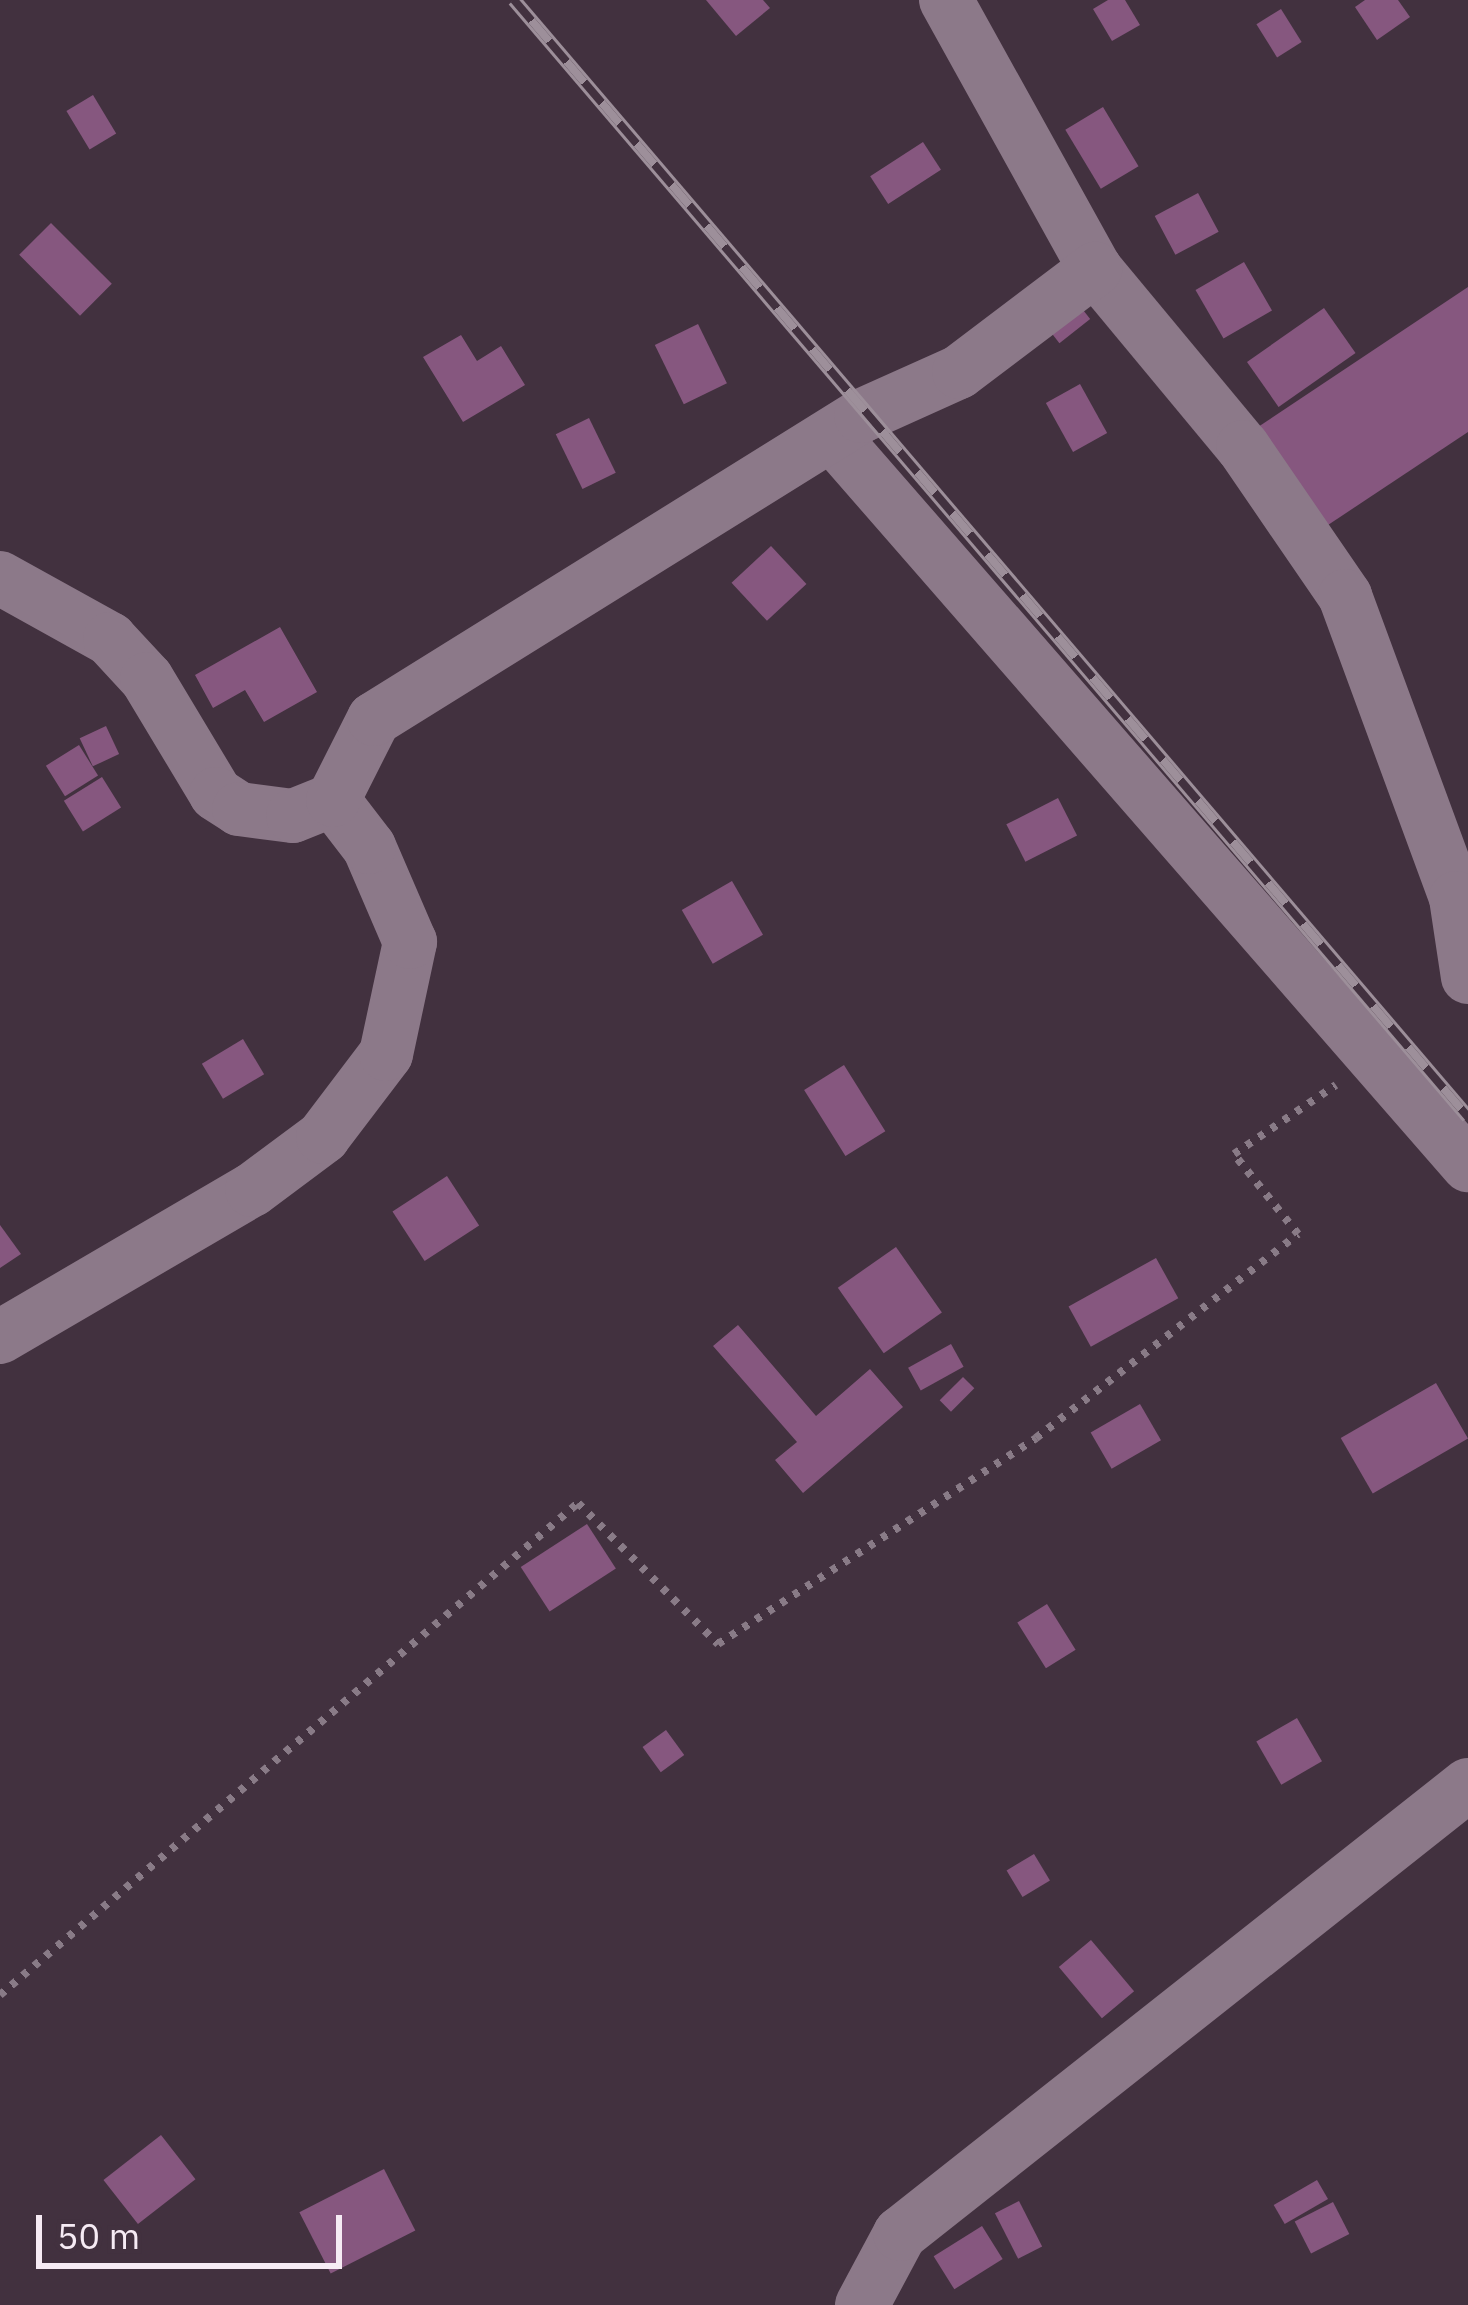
<!DOCTYPE html>
<style>
body{margin:0}
#map{position:relative;width:1468px;height:2305px;overflow:hidden;background:#42313f;font-family:"IBM Plex Sans",sans-serif}
div>[style]{position:absolute}
.building>*{inset:0;background:#86577f;transform-origin:0 0}
.path>*{height:8px;margin-top:-4px;transform-origin:0;background:repeating-linear-gradient(90deg,#897b87 0 6px,transparent 0 15px)}
.minor>*{height:54px;margin:-27px;padding:0 27px;transform-origin:27px;border-radius:27px;background:#8c7989}
.rail>*{height:14px;margin-top:-7px;transform-origin:0;background:repeating-linear-gradient(90deg,#42313f 0 27px,#9d8f9a 0 54px);box-sizing:border-box;border-block:3px solid #9d8f9a}
span{translate:-50% -50%;white-space:nowrap;text-align:center;line-height:1.15;-webkit-text-stroke:9px #42313f;paint-order:stroke}
.scale{position:absolute;left:36px;top:2215px;width:306px;height:54px;box-sizing:border-box;border:6px solid #f6ebf4;border-top:0;padding-left:15px;font-size:36px;line-height:42px;white-space:nowrap;color:#f6ebf4;-webkit-text-stroke:9px #42313f;paint-order:stroke}
</style>
<div id="map">
<div class="building">
<i style="clip-path:polygon(706px 0,763px 0,770px 8px,736px 36px)"></i>
<i style="clip-path:polygon(1108px 0,1125px 0,1140px 25px,1112px 41px,1093px 9px)"></i>
<i style="clip-path:polygon(1365px 0,1398px 0,1410px 17px,1377px 40px,1355px 7px)"></i>
<i style="left:1281px;top:9px;width:39px;height:29px;rotate:58deg"></i>
<i style="left:93px;top:95px;width:45px;height:31px;rotate:59deg"></i>
<i style="left:1103px;top:107px;width:69px;height:44px;rotate:59deg"></i>
<i style="left:923px;top:142px;width:33px;height:63px;rotate:57deg"></i>
<i style="left:1198px;top:193px;width:44px;height:49px;rotate:62deg"></i>
<i style="left:51px;top:223px;width:86px;height:45px;rotate:45deg"></i>
<i style="left:1244px;top:262px;width:56px;height:56px;rotate:60deg"></i>
<i style="clip-path:polygon(1468px 287px,1468px 432px,1325px 527px,1258px 427px)"></i>
<i style="left:1076px;top:301px;width:23px;height:39px;rotate:52deg"></i>
<i style="left:1324px;top:308px;width:55px;height:94px;rotate:55deg"></i>
<i style="left:698px;top:324px;width:66px;height:48px;rotate:64deg"></i>
<i style="clip-path:polygon(461px 335px,477px 361px,501px 346px,525px 385px,463px 422px,423px 357px)"></i>
<i style="left:1080px;top:384px;width:56px;height:39px;rotate:61deg"></i>
<i style="left:589px;top:418px;width:61px;height:37px;rotate:64deg"></i>
<i style="left:771px;top:546px;width:52px;height:54px;rotate:47deg"></i>
<i style="clip-path:polygon(280px 627px,317px 692px,264px 722px,245px 690px,213px 708px,195px 675px)"></i>
<i style="left:106px;top:726px;width:31px;height:29px;rotate:65deg"></i>
<i style="left:79px;top:745px;width:36px;height:39px;rotate:58deg"></i>
<i style="left:102px;top:777px;width:36px;height:45px;rotate:58deg"></i>
<i style="left:1058px;top:798px;width:42px;height:58px;rotate:63deg"></i>
<i style="left:732px;top:881px;width:62px;height:58px;rotate:60deg"></i>
<i style="left:243px;top:1039px;width:41px;height:48px;rotate:59deg"></i>
<i style="left:844px;top:1065px;width:78px;height:47px;rotate:58deg"></i>
<i style="left:447px;top:1176px;width:59px;height:65px;rotate:57deg"></i>
<i style="clip-path:polygon(0 1225px,21px 1254px,0 1268px)"></i>
<i style="left:896px;top:1247px;width:80px;height:71px;rotate:55deg"></i>
<i style="left:1156px;top:1258px;width:46px;height:100px;rotate:61deg"></i>
<i style="clip-path:polygon(738px 1325px,816px 1416px,870px 1369px,903px 1407px,803px 1493px,775px 1460px,797px 1442px,713px 1346px)"></i>
<i style="left:951px;top:1344px;width:26px;height:49px;rotate:61deg"></i>
<i style="left:963px;top:1377px;width:16px;height:33px;rotate:45deg"></i>
<i style="left:1436px;top:1383px;width:64px;height:110px;rotate:60deg"></i>
<i style="left:1140px;top:1404px;width:42px;height:57px;rotate:60deg"></i>
<i style="left:587px;top:1524px;width:53px;height:79px;rotate:57deg"></i>
<i style="left:1047px;top:1604px;width:54px;height:35px;rotate:58deg"></i>
<i style="left:1297px;top:1718px;width:50px;height:47px;rotate:60deg"></i>
<i style="left:666px;top:1730px;width:31px;height:29px;rotate:54deg"></i>
<i style="left:1034px;top:1854px;width:31px;height:32px;rotate:59deg"></i>
<i style="left:1091px;top:1940px;width:67px;height:42px;rotate:50deg"></i>
<i style="left:161px;top:2135px;width:56px;height:73px;rotate:52deg"></i>
<i style="left:384px;top:2169px;width:69px;height:95px;rotate:63deg"></i>
<i style="left:1317px;top:2180px;width:22px;height:50px;rotate:60deg"></i>
<i style="left:1019px;top:2201px;width:51px;height:27px;rotate:63deg"></i>
<i style="left:1333px;top:2202px;width:36px;height:43px;rotate:63deg"></i>
<i style="left:982px;top:2226px;width:39px;height:57px;rotate:58deg"></i>
</div>
<div class="path">
<i style="left:0;top:1995px;width:759px;rotate:-40.4deg"></i>
<i style="left:578px;top:1503px;width:199px;rotate:45.2deg"></i>
<i style="left:718px;top:1644px;width:379px;rotate:-32.9deg"></i>
<i style="left:1036px;top:1438px;width:332px;rotate:-37.9deg"></i>
<i style="left:1298px;top:1234px;width:102px;rotate:-128.7deg"></i>
<i style="left:1234px;top:1154px;width:123px;rotate:-34.1deg"></i>
</div>
<div class="minor">
<i style="left:946px;top:0;width:308px;rotate:61deg"></i>
<i style="left:1095px;top:269px;width:231px;rotate:50.3deg"></i>
<i style="left:1243px;top:447px;width:181px;rotate:55.6deg"></i>
<i style="left:1345px;top:596px;width:322px;rotate:69.8deg"></i>
<i style="left:1456px;top:898px;width:80px;rotate:81.4deg"></i>
<i style="left:834px;top:438px;width:965px;rotate:48.91deg"></i>
<i style="left:0;top:578px;width:126px;rotate:29deg"></i>
<i style="left:110px;top:639px;width:54px;rotate:47.2deg"></i>
<i style="left:147px;top:679px;width:134px;rotate:59deg"></i>
<i style="left:216px;top:794px;width:27px;rotate:33deg"></i>
<i style="left:239px;top:809px;width:54px;rotate:7.4deg"></i>
<i style="left:293px;top:816px;width:43px;rotate:-21.8deg"></i>
<i style="left:0;top:1337px;width:292px;rotate:-30.3deg"></i>
<i style="left:252px;top:1190px;width:89px;rotate:-36.7deg"></i>
<i style="left:323px;top:1137px;width:104px;rotate:-52.8deg"></i>
<i style="left:386px;top:1054px;width:115px;rotate:-77.9deg"></i>
<i style="left:410px;top:942px;width:103px;rotate:-113.3deg"></i>
<i style="left:369px;top:847px;width:59px;rotate:-127.5deg"></i>
<i style="left:333px;top:800px;width:91px;rotate:-63.2deg"></i>
<i style="left:374px;top:719px;width:574px;rotate:-31.89deg"></i>
<i style="left:861px;top:416px;width:107px;rotate:-24.2deg"></i>
<i style="left:959px;top:372px;width:171px;rotate:-37.1deg"></i>
<i style="left:862px;top:2305px;width:81px;rotate:-61.8deg"></i>
<i style="left:900px;top:2234px;width:724px;rotate:-38.33deg"></i>
</div>
<div class="rail">
<i style="left:514px;top:0;width:1469px;rotate:49.5deg"></i>
</div>
<div class="scale">50 m</div>
</div>
